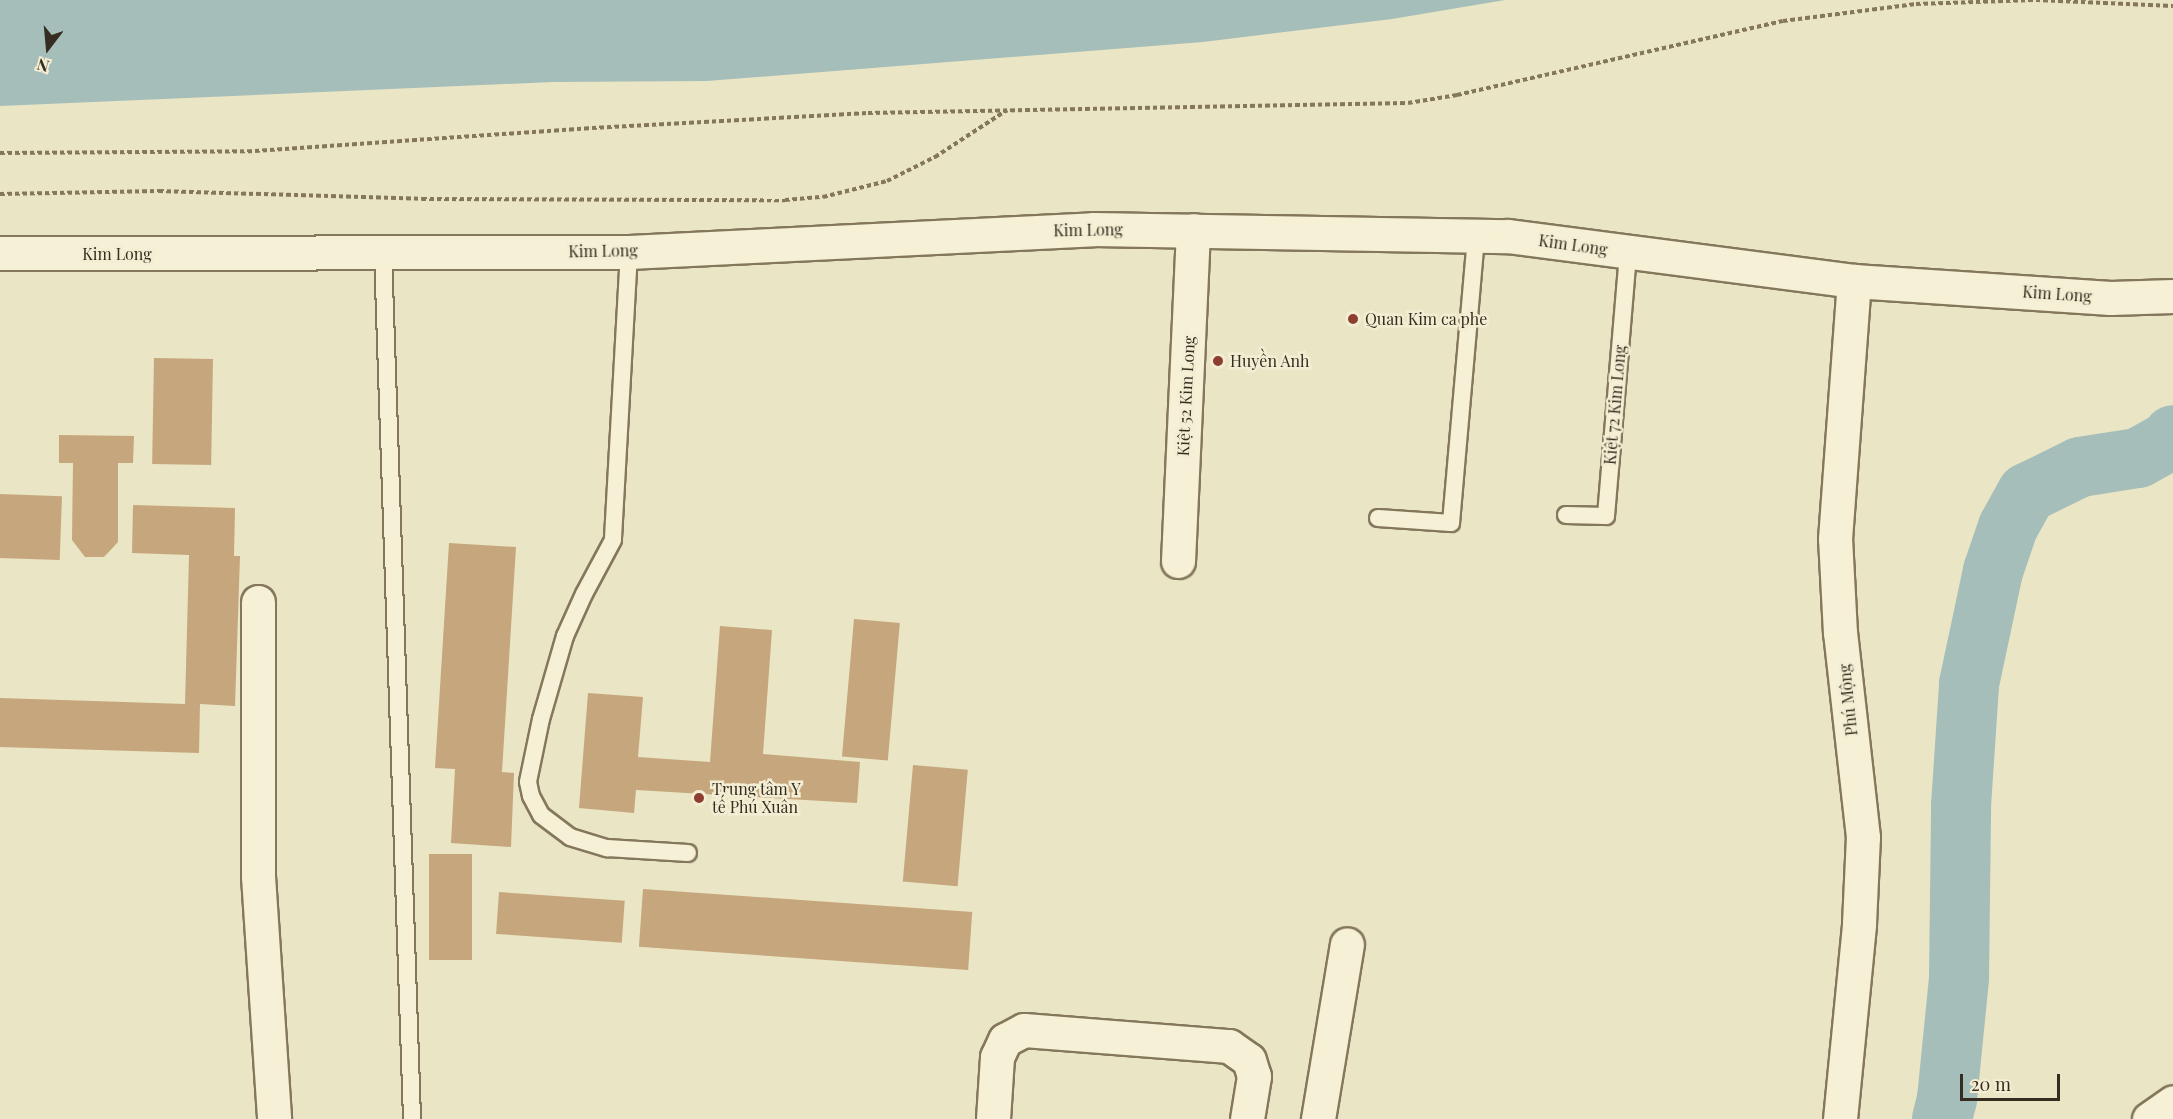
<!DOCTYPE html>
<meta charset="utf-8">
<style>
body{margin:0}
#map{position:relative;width:2173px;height:1119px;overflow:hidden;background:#eae5c4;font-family:"Playfair Display",serif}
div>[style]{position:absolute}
.water>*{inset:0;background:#a5beba}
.river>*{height:60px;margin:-30px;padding:0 30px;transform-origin:30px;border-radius:30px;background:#a5beba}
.building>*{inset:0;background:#c6a67c;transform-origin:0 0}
.path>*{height:4px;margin-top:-2px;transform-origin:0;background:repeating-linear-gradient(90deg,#84775c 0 4.5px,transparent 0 7.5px)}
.roads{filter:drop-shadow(2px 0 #84775c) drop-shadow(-2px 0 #84775c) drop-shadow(0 2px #84775c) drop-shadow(0 -2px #84775c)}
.service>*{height:16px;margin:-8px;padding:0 8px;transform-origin:8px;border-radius:8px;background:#f6f1d6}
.minor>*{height:33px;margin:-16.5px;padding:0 16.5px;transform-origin:16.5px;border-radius:16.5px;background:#f6f1d6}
.secondary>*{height:33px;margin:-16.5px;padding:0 16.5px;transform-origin:16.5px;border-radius:16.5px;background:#f6f1d6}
.dots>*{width:16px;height:16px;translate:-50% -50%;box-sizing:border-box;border:3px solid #f3eed3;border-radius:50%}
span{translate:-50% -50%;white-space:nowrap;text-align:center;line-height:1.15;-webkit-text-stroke:5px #f3eed3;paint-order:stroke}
.street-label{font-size:16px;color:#352d1f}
.poi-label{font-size:16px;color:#352d1f}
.left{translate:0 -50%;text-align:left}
.north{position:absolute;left:18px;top:18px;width:60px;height:60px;-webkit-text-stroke:4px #f3eed3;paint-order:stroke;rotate:196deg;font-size:16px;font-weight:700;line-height:24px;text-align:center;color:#352d1f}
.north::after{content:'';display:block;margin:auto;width:21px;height:27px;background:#352d1f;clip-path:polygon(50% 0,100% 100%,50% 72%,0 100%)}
.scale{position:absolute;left:1960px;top:1074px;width:100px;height:27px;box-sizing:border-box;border:3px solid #352d1f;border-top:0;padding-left:8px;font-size:18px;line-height:21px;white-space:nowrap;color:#352d1f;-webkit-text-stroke:4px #f3eed3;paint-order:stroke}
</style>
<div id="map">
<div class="water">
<i style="clip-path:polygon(0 0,1505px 0,1392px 19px,1203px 42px,707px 81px,553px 82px,0 106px)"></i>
</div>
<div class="river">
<i style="left:1942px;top:1119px;width:21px;rotate:-76deg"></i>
<i style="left:1947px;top:1099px;width:122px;rotate:-84.3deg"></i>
<i style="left:1959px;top:978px;width:172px;rotate:-89.3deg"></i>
<i style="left:1961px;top:806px;width:122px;rotate:-86.2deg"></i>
<i style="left:1969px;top:684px;width:116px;rotate:-78deg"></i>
<i style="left:1993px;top:571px;width:46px;rotate:-71.2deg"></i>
<i style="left:2008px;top:527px;width:39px;rotate:-61deg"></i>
<i style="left:2027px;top:493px;width:59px;rotate:-26.1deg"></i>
<i style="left:2080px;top:467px;width:59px;rotate:-8.8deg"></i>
<i style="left:2138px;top:458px;width:35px;rotate:-29deg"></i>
<i style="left:2169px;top:441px;width:7px;rotate:-56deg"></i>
</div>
<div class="building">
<i style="left:154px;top:358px;width:59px;height:106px;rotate:1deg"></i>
<i style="clip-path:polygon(59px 435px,134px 436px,133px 463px,118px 463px,118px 542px,104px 557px,85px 557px,72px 540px,73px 463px,59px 463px)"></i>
<i style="left:0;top:494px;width:62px;height:64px;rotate:2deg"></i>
<i style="clip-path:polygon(133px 505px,235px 508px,234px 556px,240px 556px,235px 706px,200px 704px,199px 753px,0 747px,0 698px,185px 704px,189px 555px,132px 553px)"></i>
<i style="clip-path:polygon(449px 543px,516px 547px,502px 772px,514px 773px,511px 847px,451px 843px,455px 769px,435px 768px)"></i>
<i style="left:854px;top:619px;width:46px;height:138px;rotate:5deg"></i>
<i style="clip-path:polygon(720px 626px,772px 630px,763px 754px,860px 762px,857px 803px,636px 790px,634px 813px,579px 808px,588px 693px,643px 697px,638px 757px,710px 762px)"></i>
<i style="left:913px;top:765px;width:55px;height:117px;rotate:5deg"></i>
<i style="left:429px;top:854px;width:43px;height:106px"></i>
<i style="left:643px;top:889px;width:330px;height:58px;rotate:4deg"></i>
<i style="left:499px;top:892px;width:126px;height:42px;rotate:4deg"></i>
</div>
<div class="path">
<i style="left:0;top:153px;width:255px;rotate:-0.4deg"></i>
<i style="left:255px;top:151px;width:338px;rotate:-3.9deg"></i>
<i style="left:592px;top:128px;width:276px;rotate:-3.1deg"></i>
<i style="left:868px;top:113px;width:540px;rotate:-1.06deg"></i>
<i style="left:1408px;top:103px;width:50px;rotate:-9.3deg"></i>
<i style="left:1457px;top:95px;width:334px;rotate:-12.8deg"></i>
<i style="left:1783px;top:21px;width:134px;rotate:-7.3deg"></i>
<i style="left:1916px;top:4px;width:120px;rotate:-1.9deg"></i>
<i style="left:2036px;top:0;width:137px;rotate:2.5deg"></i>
<i style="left:0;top:194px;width:159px;rotate:-1.1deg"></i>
<i style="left:159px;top:191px;width:263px;rotate:1.7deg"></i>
<i style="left:422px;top:199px;width:363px;rotate:0.2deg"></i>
<i style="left:785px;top:200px;width:38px;rotate:-5deg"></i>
<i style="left:823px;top:197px;width:66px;rotate:-14deg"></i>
<i style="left:887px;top:181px;width:54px;rotate:-26.6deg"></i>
<i style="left:935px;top:157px;width:86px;rotate:-33.1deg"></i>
</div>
<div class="roads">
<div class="service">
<i style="left:629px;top:252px;width:288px;rotate:93.2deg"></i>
<i style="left:613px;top:540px;width:61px;rotate:118.2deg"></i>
<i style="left:584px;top:594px;width:46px;rotate:114.3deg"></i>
<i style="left:565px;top:636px;width:86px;rotate:106.1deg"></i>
<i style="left:541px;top:719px;width:64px;rotate:101.7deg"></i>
<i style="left:528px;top:782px;width:14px;rotate:78deg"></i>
<i style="left:531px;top:796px;width:21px;rotate:62deg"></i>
<i style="left:541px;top:815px;width:36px;rotate:37deg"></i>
<i style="left:570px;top:837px;width:39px;rotate:17deg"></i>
<i style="left:607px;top:848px;width:81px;rotate:3.5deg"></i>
<i style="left:383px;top:253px;width:866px;rotate:88.08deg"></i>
<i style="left:1566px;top:515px;width:40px;rotate:1.4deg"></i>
<i style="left:1606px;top:516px;width:264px;rotate:-85.2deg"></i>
<i style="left:1378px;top:518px;width:73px;rotate:3.9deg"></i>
<i style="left:1451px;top:523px;width:288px;rotate:-85deg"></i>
</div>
<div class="minor">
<i style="left:1178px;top:561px;width:331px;rotate:-87.4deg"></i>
<i style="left:258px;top:602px;width:274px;rotate:90deg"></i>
<i style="left:258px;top:876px;width:244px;rotate:86.2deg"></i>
<i style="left:993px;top:1119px;width:62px;rotate:-86.3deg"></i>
<i style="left:997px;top:1057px;width:19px;rotate:-65deg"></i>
<i style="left:1005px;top:1040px;width:21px;rotate:-28deg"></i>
<i style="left:1024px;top:1030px;width:206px;rotate:4.5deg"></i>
<i style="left:1229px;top:1046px;width:24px;rotate:35deg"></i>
<i style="left:1249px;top:1060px;width:17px;rotate:73deg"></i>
<i style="left:1254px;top:1076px;width:44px;rotate:99.2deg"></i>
<i style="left:1318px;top:1119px;width:177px;rotate:-80.6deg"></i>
<i style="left:1840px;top:1119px;width:196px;rotate:-84.4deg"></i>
<i style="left:1859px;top:924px;width:87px;rotate:-87.4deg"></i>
<i style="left:1863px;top:837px;width:205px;rotate:-96.4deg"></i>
<i style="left:1840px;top:633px;width:94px;rotate:-93deg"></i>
<i style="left:1835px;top:539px;width:259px;rotate:-85.8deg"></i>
<i style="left:2149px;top:1119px;width:29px;rotate:-35deg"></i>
</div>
<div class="secondary">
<i style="left:0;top:253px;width:629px;rotate:-0.09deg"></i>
<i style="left:629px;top:252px;width:465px;rotate:-2.8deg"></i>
<i style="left:1093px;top:229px;width:415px;rotate:1deg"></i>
<i style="left:1508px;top:236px;width:349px;rotate:7.4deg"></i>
<i style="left:1854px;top:281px;width:257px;rotate:3.8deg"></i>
<i style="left:2110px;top:298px;width:63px;rotate:-1.8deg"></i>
</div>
</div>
<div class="dots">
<i style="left:1353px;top:319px;background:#8e3e30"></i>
<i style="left:1218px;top:361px;background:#8e3e30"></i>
<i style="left:699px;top:798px;background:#8e3e30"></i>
</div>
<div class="street-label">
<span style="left:1088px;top:230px;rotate:-1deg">Kim Long</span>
<span style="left:1573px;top:245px;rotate:8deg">Kim Long</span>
<span style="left:603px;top:251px;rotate:-1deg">Kim Long</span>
<span style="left:117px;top:254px">Kim Long</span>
<span style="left:2057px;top:294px;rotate:4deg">Kim Long</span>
<span style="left:1186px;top:396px;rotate:-87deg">Kiệt 52 Kim Long</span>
<span style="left:1615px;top:405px;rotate:-85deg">Kiệt 72 Kim Long</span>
<span style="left:1848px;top:700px;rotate:-96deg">Phú Mộng</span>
</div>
<div class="poi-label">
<span class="left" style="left:1365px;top:319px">Quan Kim ca phe</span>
<span class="left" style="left:1230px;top:361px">Huyền Anh</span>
<span class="left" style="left:712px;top:798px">Trung tâm Y<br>tế Phú Xuân</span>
</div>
<div class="north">N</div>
<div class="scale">20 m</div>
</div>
